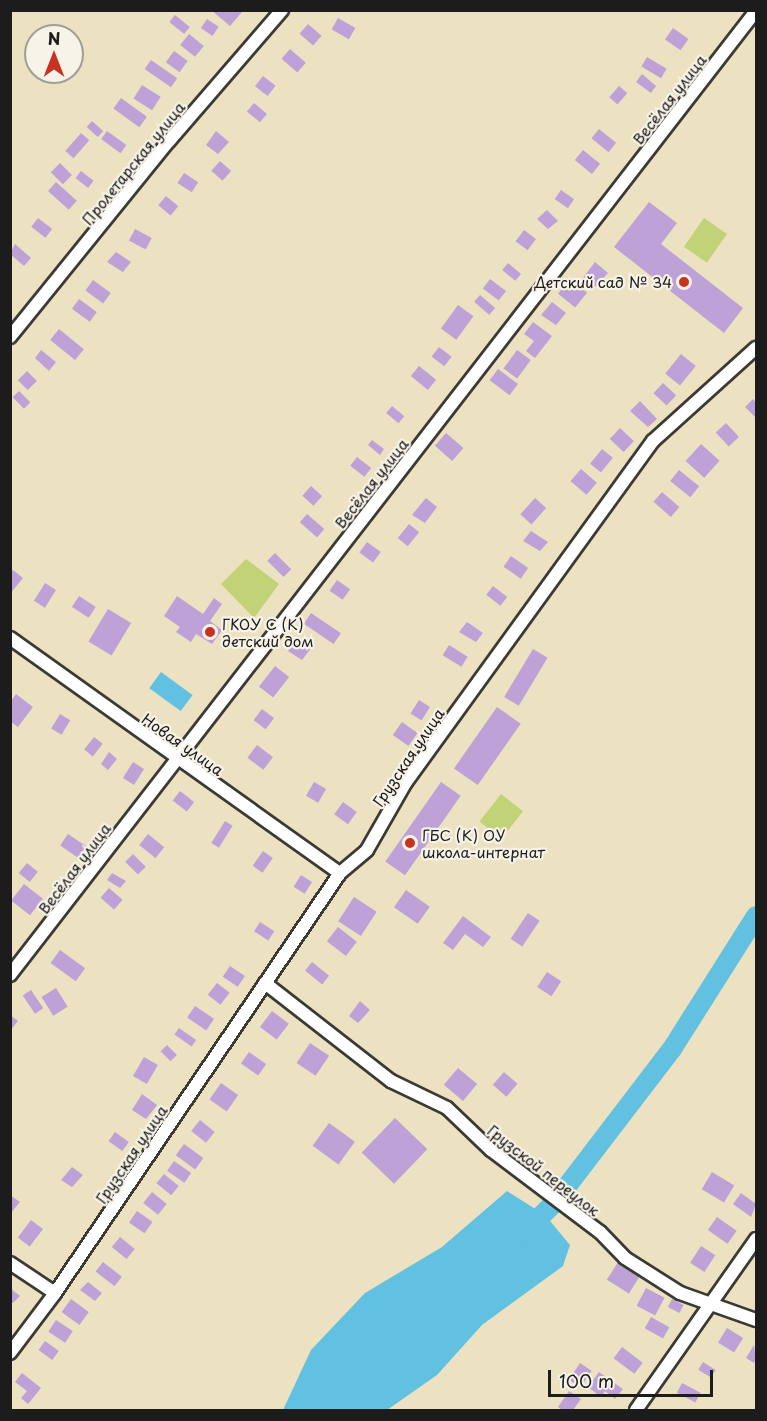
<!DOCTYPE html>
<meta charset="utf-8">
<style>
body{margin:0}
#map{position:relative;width:767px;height:1421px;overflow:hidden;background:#ece2c1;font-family:"Playpen Sans",sans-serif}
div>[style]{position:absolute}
.green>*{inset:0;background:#c1d376;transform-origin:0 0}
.water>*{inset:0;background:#62c0e0;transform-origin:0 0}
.river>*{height:20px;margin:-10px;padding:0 10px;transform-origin:10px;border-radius:10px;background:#62c0e0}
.building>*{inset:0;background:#bda1d7;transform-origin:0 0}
.roads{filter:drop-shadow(2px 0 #3b3a35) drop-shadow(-2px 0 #3b3a35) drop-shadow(0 2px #3b3a35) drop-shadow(0 -2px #3b3a35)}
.street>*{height:12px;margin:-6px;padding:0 6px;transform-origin:6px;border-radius:6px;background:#fff}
.dots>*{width:16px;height:16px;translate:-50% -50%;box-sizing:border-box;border:3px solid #f7f3e8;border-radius:50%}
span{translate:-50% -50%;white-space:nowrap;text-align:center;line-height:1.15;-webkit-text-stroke:4.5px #f7f3e8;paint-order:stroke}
.street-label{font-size:15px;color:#1c1c1c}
.poi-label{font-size:15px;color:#1c1c1c}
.right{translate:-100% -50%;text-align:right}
.left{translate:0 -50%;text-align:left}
.frame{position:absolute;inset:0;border:12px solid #1c1c1c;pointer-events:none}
.north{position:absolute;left:24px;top:24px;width:60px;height:60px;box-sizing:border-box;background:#f7f3e8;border:2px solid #9f9d96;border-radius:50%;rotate:0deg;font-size:16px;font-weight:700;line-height:24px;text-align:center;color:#1c1c1c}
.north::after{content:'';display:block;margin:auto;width:21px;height:27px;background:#c8321e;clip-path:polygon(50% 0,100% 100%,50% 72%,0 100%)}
.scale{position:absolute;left:548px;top:1370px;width:165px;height:27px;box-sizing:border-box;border:3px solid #1c1c1c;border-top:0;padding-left:8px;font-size:18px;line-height:21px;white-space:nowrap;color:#1c1c1c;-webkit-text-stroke:4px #f7f3e8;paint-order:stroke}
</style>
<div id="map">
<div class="green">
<i style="left:704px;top:218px;width:28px;height:35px;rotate:35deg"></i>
<i style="clip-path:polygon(246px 559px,279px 584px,254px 618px,221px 584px)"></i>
<i style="left:501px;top:794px;width:28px;height:35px;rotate:38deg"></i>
</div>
<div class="water">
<i style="left:161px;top:672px;width:39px;height:20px;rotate:36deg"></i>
<i style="clip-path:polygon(507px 1191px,545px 1215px,570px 1245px,563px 1266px,482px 1325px,437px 1375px,387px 1410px,283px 1410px,311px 1350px,365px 1293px,442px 1247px)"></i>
</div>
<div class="river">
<i style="left:561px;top:1194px;width:183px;rotate:-52.6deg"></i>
<i style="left:672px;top:1049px;width:157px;rotate:-57.7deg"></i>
<i style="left:525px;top:1232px;width:38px;rotate:-45deg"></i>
</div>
<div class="building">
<i style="clip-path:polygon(211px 10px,240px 10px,242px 12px,230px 26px)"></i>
<i style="left:175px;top:15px;width:19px;height:9px;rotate:39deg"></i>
<i style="left:338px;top:18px;width:20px;height:13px;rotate:30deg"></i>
<i style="left:207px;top:19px;width:14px;height:11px;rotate:34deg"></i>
<i style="left:308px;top:24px;width:18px;height:13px;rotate:41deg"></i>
<i style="left:673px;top:28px;width:19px;height:14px;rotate:35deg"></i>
<i style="left:189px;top:34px;width:19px;height:14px;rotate:39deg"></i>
<i style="left:290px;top:49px;width:21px;height:13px;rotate:41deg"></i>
<i style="left:174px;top:51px;width:17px;height:14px;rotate:36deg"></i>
<i style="left:647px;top:57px;width:23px;height:11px;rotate:31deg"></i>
<i style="left:151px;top:60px;width:32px;height:11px;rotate:35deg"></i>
<i style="clip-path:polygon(642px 74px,656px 86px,651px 93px,636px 82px)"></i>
<i style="left:263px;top:76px;width:16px;height:13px;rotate:38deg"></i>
<i style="left:142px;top:85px;width:22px;height:16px;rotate:32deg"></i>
<i style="left:619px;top:86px;width:11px;height:15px;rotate:41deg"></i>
<i style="left:121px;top:98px;width:32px;height:13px;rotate:36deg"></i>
<i style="left:254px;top:103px;width:17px;height:11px;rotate:40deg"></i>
<i style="left:92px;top:121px;width:15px;height:8px;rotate:42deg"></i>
<i style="left:599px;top:129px;width:22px;height:12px;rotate:39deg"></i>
<i style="left:107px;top:131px;width:24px;height:10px;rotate:36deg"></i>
<i style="clip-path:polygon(216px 131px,229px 142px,218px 154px,206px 145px)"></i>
<i style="left:81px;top:133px;width:11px;height:24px;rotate:41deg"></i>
<i style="left:583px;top:150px;width:22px;height:13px;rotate:39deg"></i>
<i style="left:220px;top:161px;width:15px;height:13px;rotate:42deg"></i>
<i style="left:60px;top:163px;width:17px;height:13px;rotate:45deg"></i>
<i style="left:81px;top:171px;width:16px;height:9px;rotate:38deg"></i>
<i style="left:184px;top:173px;width:17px;height:12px;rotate:33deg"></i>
<i style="left:56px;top:182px;width:28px;height:12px;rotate:42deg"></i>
<i style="left:561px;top:190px;width:16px;height:11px;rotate:35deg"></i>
<i style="left:166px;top:196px;width:16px;height:12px;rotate:40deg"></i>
<i style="clip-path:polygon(649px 202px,677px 223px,661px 244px,743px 308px,724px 333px,614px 247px)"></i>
<i style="clip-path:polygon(547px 210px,558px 221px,548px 229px,537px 219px)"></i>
<i style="left:38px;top:218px;width:18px;height:11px;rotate:38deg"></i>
<i style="left:135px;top:229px;width:19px;height:13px;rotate:28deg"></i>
<i style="left:524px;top:230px;width:15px;height:14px;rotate:37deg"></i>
<i style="clip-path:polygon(15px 244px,31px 258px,24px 266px,10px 254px)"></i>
<i style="clip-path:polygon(116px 252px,131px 262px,123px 272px,107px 262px)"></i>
<i style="clip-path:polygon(595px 262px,608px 273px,593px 289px,582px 279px)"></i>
<i style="left:508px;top:263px;width:17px;height:9px;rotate:40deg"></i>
<i style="left:490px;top:279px;width:20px;height:12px;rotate:37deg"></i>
<i style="left:570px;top:279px;width:22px;height:19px;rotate:39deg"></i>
<i style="left:93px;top:280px;width:22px;height:13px;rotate:36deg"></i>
<i style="left:480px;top:295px;width:20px;height:9px;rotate:41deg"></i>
<i style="left:79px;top:299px;width:22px;height:12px;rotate:36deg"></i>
<i style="clip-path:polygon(552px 302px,566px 313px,556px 325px,541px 315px)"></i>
<i style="left:458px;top:305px;width:19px;height:29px;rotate:36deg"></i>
<i style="clip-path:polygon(533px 322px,552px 336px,535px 358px,526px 351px,534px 341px,524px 334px)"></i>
<i style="left:59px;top:329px;width:32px;height:14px;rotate:39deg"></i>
<i style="left:439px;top:347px;width:16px;height:12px;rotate:38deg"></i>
<i style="clip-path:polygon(41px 350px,56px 362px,49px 371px,35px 358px)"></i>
<i style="left:517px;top:350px;width:17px;height:23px;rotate:36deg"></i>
<i style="left:681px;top:354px;width:19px;height:25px;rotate:39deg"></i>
<i style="left:419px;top:366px;width:22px;height:13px;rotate:39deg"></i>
<i style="left:498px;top:369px;width:25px;height:14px;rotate:37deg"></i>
<i style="left:27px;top:371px;width:14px;height:13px;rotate:45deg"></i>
<i style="left:663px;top:383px;width:18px;height:14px;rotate:43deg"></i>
<i style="left:19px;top:391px;width:16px;height:9px;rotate:45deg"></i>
<i style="clip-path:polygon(753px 399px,756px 403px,756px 418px,745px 407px)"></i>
<i style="clip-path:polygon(640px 401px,657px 419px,648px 427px,630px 411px)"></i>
<i style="left:392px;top:406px;width:16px;height:9px;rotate:40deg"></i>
<i style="left:726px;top:423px;width:19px;height:14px;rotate:47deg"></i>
<i style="left:620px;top:428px;width:19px;height:15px;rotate:43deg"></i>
<i style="left:446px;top:433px;width:23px;height:17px;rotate:41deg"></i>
<i style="clip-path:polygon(372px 440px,384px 449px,380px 455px,368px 445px)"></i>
<i style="left:701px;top:444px;width:25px;height:23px;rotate:42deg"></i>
<i style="left:602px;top:449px;width:14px;height:19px;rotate:39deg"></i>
<i style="left:357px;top:457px;width:18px;height:11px;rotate:38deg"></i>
<i style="left:581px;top:469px;width:21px;height:16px;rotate:41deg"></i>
<i style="left:679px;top:470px;width:26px;height:14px;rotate:39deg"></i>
<i style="left:311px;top:486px;width:15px;height:13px;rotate:42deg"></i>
<i style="left:662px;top:492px;width:23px;height:13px;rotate:41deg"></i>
<i style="clip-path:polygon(426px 498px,437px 507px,425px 523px,412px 515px)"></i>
<i style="left:535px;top:498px;width:15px;height:22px;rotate:42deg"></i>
<i style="left:307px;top:514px;width:23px;height:11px;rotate:41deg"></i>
<i style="left:409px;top:524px;width:13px;height:18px;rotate:39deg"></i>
<i style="clip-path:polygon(531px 531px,548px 542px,540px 551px,523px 541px)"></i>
<i style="left:367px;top:542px;width:17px;height:13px;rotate:36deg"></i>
<i style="left:275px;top:553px;width:23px;height:11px;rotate:45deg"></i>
<i style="left:511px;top:556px;width:21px;height:13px;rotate:35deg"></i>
<i style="clip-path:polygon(13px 570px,23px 578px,10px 594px,10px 573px)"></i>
<i style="left:337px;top:580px;width:16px;height:13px;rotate:35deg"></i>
<i style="left:45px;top:583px;width:13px;height:21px;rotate:32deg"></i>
<i style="left:493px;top:586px;width:18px;height:11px;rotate:38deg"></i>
<i style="left:79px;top:596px;width:20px;height:13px;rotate:33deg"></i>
<i style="clip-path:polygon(177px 596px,203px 614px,214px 598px,222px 604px,210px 621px,222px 630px,212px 644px,196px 634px,191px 642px,176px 632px,180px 627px,164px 616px)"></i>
<i style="left:108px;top:609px;width:27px;height:38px;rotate:31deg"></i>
<i style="left:311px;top:613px;width:36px;height:13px;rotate:34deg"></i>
<i style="clip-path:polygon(467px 622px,483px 633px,476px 642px,459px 632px)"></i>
<i style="clip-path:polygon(298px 636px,312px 647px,302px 660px,288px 651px)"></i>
<i style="left:449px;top:645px;width:22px;height:12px;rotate:32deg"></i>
<i style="left:533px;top:649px;width:17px;height:56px;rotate:31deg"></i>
<i style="left:275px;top:666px;width:18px;height:26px;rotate:38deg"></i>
<i style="clip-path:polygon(16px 694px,33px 707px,18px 727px,10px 721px,10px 702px)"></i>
<i style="left:419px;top:700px;width:13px;height:16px;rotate:32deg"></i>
<i style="left:497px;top:707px;width:29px;height:75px;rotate:35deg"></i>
<i style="left:262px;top:709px;width:15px;height:14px;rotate:37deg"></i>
<i style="left:60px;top:714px;width:12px;height:17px;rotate:31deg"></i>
<i style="left:402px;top:722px;width:19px;height:16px;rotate:35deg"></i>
<i style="left:94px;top:737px;width:11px;height:16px;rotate:38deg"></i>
<i style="left:257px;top:745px;width:20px;height:16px;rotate:37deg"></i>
<i style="clip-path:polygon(109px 752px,117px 759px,108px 770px,101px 764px)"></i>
<i style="left:133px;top:762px;width:13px;height:19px;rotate:32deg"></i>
<i style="left:314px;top:782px;width:14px;height:16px;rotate:30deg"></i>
<i style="left:441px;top:782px;width:24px;height:97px;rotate:35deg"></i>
<i style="left:180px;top:791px;width:18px;height:12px;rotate:38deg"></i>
<i style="left:343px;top:802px;width:17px;height:15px;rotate:36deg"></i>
<i style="left:225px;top:821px;width:9px;height:26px;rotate:32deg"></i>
<i style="left:68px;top:834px;width:22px;height:14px;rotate:34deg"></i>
<i style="left:148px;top:834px;width:21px;height:14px;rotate:39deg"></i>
<i style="left:263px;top:851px;width:12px;height:18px;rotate:35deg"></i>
<i style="left:133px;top:854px;width:18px;height:11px;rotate:45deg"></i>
<i style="left:27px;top:863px;width:14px;height:13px;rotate:39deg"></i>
<i style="clip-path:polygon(112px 873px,126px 881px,120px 888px,107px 880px)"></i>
<i style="left:301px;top:875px;width:13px;height:14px;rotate:32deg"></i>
<i style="left:24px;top:884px;width:24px;height:21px;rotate:38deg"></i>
<i style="left:109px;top:888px;width:18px;height:13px;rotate:41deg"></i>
<i style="left:406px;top:890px;width:29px;height:21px;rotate:35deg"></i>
<i style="left:354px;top:897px;width:27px;height:29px;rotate:33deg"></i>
<i style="left:528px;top:913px;width:14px;height:31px;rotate:34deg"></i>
<i style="clip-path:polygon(463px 916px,491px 937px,483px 947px,465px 934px,453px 950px,443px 943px)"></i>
<i style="left:260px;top:922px;width:17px;height:11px;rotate:33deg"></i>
<i style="left:338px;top:927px;width:24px;height:18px;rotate:38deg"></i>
<i style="left:60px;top:950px;width:31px;height:16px;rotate:36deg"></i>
<i style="left:312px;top:962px;width:22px;height:11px;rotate:39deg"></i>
<i style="left:230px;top:966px;width:18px;height:13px;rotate:34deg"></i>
<i style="left:547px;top:972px;width:17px;height:18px;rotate:33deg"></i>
<i style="left:217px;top:983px;width:16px;height:15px;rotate:38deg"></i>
<i style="left:56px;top:988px;width:22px;height:17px;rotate:58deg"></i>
<i style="left:31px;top:990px;width:22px;height:10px;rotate:56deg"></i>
<i style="clip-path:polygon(360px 1001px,370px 1010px,358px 1023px,349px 1016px)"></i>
<i style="left:195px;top:1006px;width:23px;height:14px;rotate:34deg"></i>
<i style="left:272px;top:1011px;width:21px;height:20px;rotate:37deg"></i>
<i style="clip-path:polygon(10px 1015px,18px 1021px,10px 1031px)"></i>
<i style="left:179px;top:1028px;width:21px;height:8px;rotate:35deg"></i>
<i style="left:310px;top:1043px;width:23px;height:24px;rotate:34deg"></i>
<i style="left:167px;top:1045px;width:14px;height:9px;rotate:45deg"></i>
<i style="left:249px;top:1052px;width:21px;height:14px;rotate:35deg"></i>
<i style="left:144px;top:1057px;width:16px;height:22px;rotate:30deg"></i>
<i style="left:458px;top:1068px;width:25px;height:22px;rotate:40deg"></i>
<i style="left:504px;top:1072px;width:18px;height:17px;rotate:41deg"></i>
<i style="left:221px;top:1083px;width:21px;height:20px;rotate:35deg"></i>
<i style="clip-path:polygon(142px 1094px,157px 1105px,146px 1119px,132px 1110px)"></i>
<i style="left:395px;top:1118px;width:45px;height:48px;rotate:44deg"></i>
<i style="left:200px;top:1120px;width:19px;height:14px;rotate:39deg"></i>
<i style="left:329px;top:1123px;width:32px;height:28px;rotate:36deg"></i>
<i style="left:115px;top:1132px;width:17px;height:11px;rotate:36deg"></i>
<i style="left:184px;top:1144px;width:24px;height:14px;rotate:36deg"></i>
<i style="left:174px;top:1161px;width:21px;height:12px;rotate:35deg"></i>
<i style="clip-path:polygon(72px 1167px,83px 1175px,72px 1187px,61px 1180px)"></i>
<i style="left:712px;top:1172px;width:26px;height:20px;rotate:31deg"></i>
<i style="left:164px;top:1174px;width:19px;height:12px;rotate:39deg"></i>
<i style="left:152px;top:1192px;width:19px;height:14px;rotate:39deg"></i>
<i style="clip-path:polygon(741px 1193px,756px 1204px,751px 1217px,733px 1204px)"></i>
<i style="clip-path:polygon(10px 1195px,20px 1202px,10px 1214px)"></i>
<i style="left:137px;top:1211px;width:19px;height:14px;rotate:35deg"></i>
<i style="left:717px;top:1217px;width:24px;height:16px;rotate:35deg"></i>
<i style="left:31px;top:1220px;width:15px;height:22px;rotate:37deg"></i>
<i style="left:120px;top:1237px;width:19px;height:13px;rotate:39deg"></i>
<i style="left:701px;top:1246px;width:17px;height:20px;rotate:33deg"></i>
<i style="left:103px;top:1262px;width:24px;height:12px;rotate:38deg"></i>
<i style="left:618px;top:1262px;width:26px;height:21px;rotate:32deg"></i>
<i style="clip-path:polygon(88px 1282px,102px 1293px,95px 1301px,80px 1290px)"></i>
<i style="clip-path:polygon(10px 1288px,20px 1296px,13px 1303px,10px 1301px)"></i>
<i style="left:646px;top:1288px;width:21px;height:20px;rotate:28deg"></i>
<i style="left:71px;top:1299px;width:22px;height:16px;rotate:36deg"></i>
<i style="left:672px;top:1299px;width:13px;height:9px;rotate:27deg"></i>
<i style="left:651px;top:1317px;width:21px;height:13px;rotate:29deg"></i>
<i style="left:56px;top:1320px;width:20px;height:14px;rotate:33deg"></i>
<i style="left:727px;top:1328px;width:19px;height:17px;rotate:32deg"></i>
<i style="left:45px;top:1341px;width:17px;height:11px;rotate:36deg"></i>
<i style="clip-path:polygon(754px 1345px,756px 1358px,754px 1363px,746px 1358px)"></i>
<i style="left:622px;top:1347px;width:26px;height:14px;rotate:37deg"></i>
<i style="left:703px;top:1362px;width:15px;height:9px;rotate:32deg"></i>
<i style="left:580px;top:1363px;width:14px;height:20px;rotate:34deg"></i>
<i style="clip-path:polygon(599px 1372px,623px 1389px,615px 1399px,605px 1391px,601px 1397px,588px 1387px)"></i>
<i style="clip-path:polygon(22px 1373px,41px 1388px,28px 1404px,21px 1398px,27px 1391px,15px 1382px)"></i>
<i style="left:682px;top:1383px;width:21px;height:11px;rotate:28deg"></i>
<i style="clip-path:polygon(569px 1391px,581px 1399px,573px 1410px,562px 1410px,558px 1407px)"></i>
</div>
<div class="roads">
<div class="street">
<i style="left:10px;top:337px;width:252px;rotate:-51deg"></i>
<i style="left:169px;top:141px;width:173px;rotate:-49.2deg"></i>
<i style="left:10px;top:638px;width:405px;rotate:35.5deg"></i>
<i style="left:10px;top:975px;width:1219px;rotate:-52.27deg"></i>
<i style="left:265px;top:983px;width:160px;rotate:37.9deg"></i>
<i style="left:391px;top:1081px;width:62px;rotate:25.7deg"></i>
<i style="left:447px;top:1108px;width:61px;rotate:43.7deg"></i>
<i style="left:491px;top:1150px;width:136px;rotate:37deg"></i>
<i style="left:600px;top:1232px;width:36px;rotate:46deg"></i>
<i style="left:625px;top:1258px;width:65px;rotate:32.5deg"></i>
<i style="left:680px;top:1293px;width:81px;rotate:19.6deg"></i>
<i style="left:10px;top:1263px;width:54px;rotate:33.7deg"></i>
<i style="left:10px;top:1353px;width:75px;rotate:-53.1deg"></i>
<i style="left:55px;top:1293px;width:508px;rotate:-55.84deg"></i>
<i style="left:340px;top:873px;width:35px;rotate:-40deg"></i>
<i style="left:367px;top:850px;width:78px;rotate:-60.2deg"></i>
<i style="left:406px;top:782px;width:421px;rotate:-54.1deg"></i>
<i style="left:653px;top:441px;width:139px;rotate:-42.1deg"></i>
<i style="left:636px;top:1410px;width:209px;rotate:-54.9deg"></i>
</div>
</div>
<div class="dots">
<i style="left:684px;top:282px;background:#c8321e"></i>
<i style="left:210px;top:632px;background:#c8321e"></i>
<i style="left:410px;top:843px;background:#c8321e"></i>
</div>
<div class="street-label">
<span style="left:669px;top:99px;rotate:-52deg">Весёлая улица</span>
<span style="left:133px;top:163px;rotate:-51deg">Пролетарская улица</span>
<span style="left:371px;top:483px;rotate:-52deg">Весёлая улица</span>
<span style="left:183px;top:744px;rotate:35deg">Новая улица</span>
<span style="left:408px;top:757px;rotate:-56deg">Грузская улица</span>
<span style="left:74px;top:868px;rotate:-53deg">Весёлая улица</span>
<span style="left:131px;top:1154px;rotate:-56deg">Грузская улица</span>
<span style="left:544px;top:1170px;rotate:38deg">Грузской переулок</span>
</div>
<div class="poi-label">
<span class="right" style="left:672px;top:282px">Детский сад № 34</span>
<span class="left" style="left:222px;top:632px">ГКОУ С (К)<br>детский дом</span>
<span class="left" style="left:422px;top:843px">ГБС (К) ОУ<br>школа-интернат</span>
</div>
<div class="frame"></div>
<div class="north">N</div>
<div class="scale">100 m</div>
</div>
